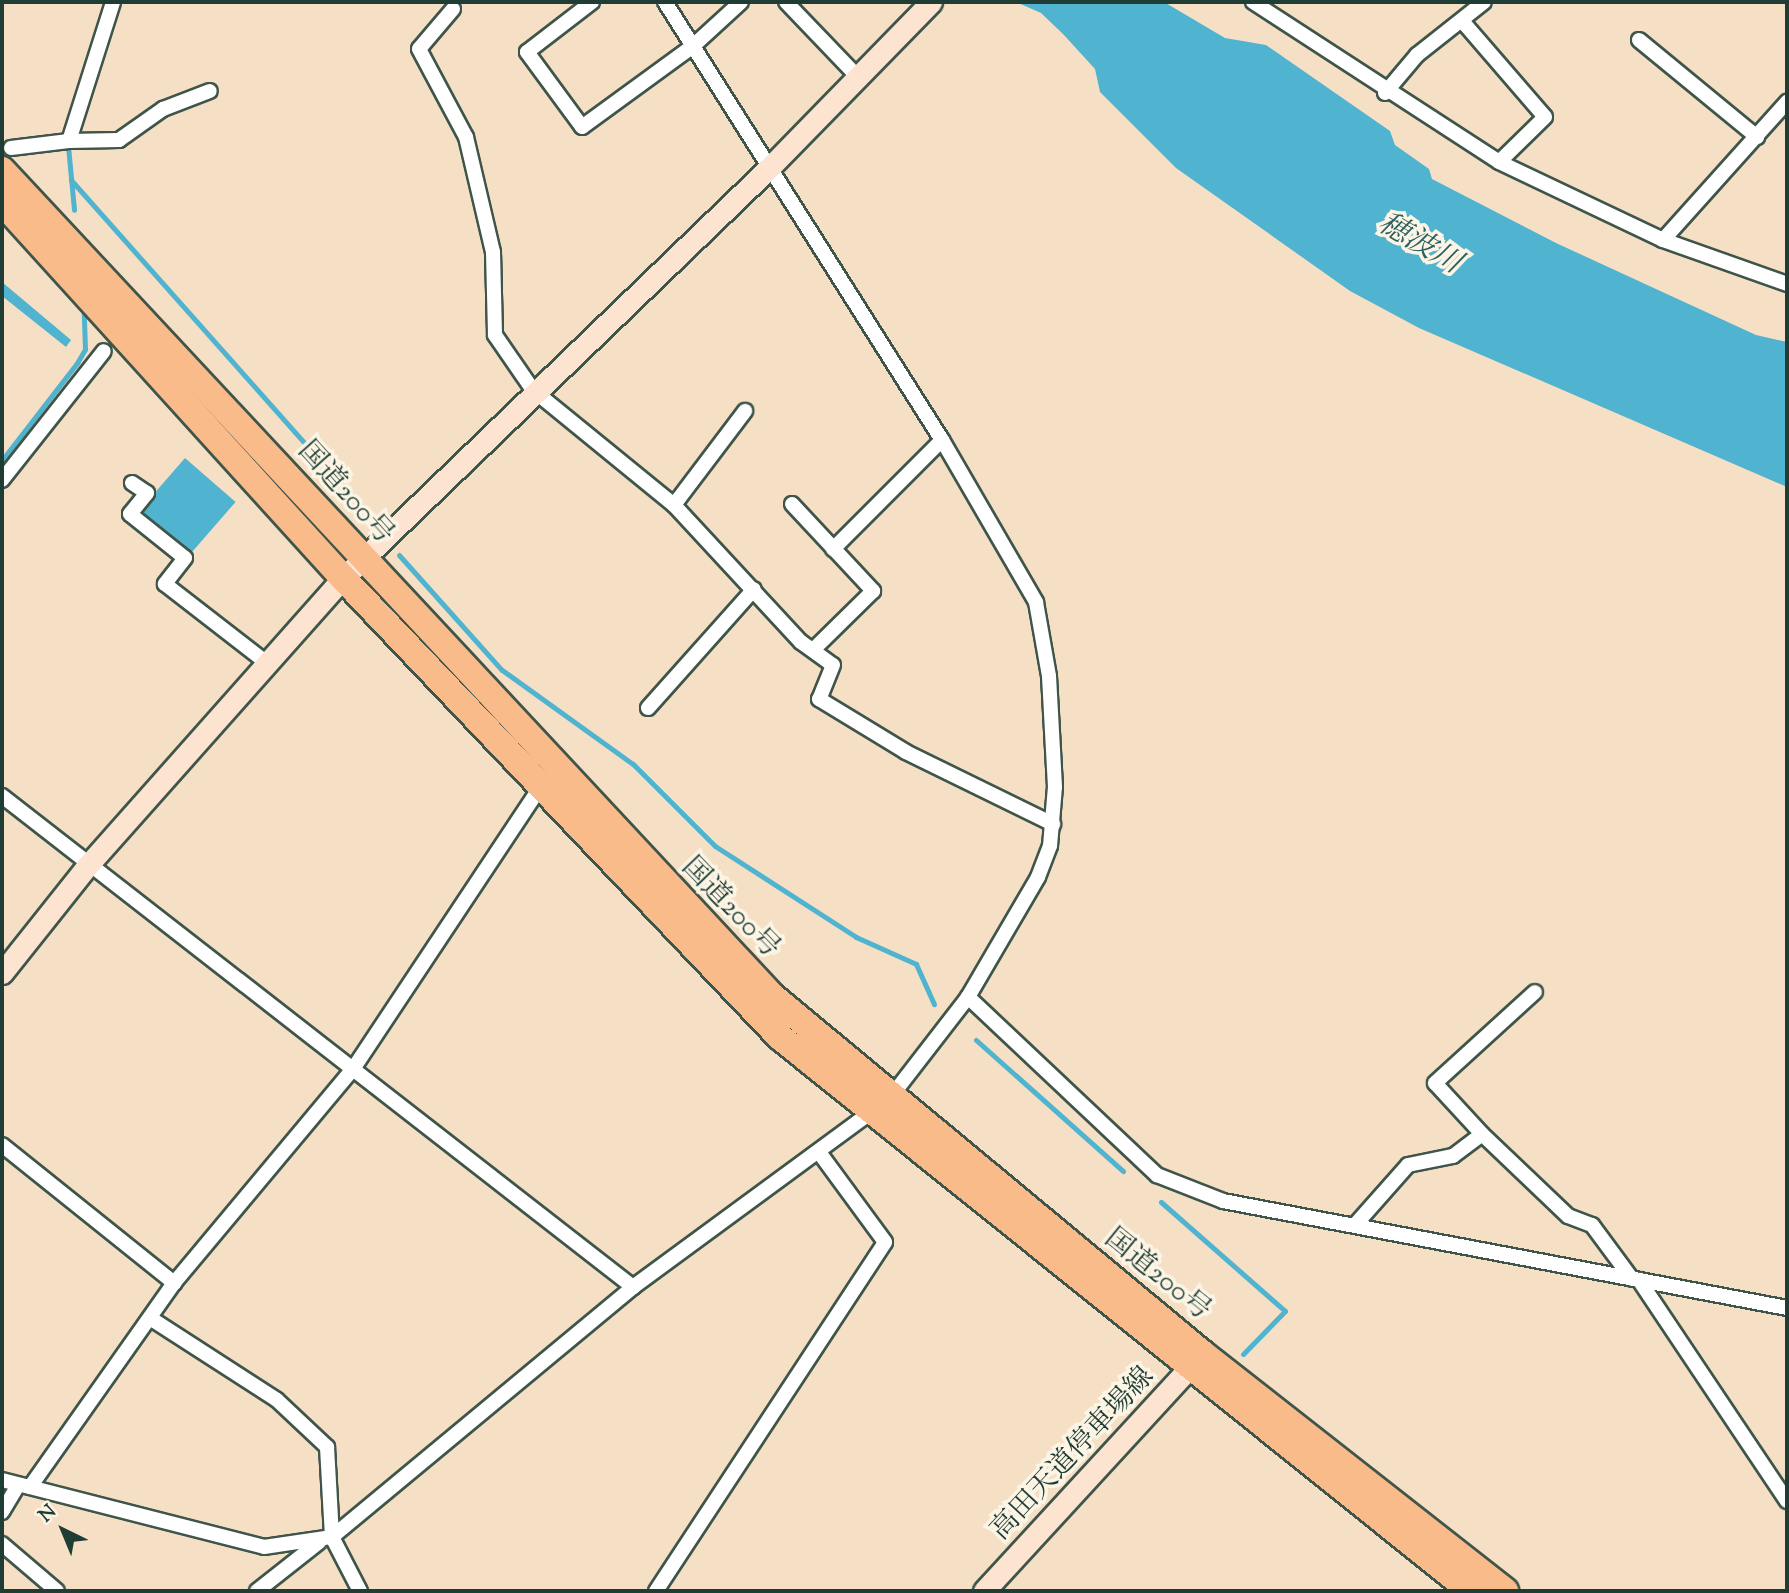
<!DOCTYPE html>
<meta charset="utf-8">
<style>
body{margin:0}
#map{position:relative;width:1789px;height:1593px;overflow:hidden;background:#f6e0c5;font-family:"Sorts Mill Goudy","Noto Serif JP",serif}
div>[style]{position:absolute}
.water>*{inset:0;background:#50b3cf;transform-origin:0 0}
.stream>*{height:5px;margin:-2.5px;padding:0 2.5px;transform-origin:2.5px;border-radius:2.5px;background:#50b3cf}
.roads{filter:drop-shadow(2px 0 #3f554a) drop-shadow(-2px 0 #3f554a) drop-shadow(0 2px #3f554a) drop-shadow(0 -2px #3f554a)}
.street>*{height:14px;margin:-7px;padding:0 7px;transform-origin:7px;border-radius:7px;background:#fff}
.secondary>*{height:21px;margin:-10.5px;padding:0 10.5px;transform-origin:10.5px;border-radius:10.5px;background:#fde4d1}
.highway>*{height:26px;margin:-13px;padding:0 13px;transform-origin:13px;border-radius:13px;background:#fabb8b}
span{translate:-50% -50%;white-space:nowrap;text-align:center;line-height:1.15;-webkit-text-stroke:7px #fcf5e5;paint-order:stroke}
.street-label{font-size:28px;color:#1f3d34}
.water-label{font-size:30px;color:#2e6062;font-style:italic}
.frame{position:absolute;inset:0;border:4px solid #1f3d34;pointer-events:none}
.north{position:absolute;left:28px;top:1495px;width:70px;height:70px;-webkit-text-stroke:5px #fcf5e5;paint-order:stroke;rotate:317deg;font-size:19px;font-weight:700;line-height:28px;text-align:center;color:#1f3d34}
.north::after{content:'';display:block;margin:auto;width:24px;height:32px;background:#1f3d34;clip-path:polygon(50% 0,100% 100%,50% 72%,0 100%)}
</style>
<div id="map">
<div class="water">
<i style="clip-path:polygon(1016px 2px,1164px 2px,1225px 38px,1266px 45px,1390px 131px,1395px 145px,1429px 169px,1432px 179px,1556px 243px,1756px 335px,1787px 342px,1787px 487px,1419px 328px,1350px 291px,1176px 168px,1100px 92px,1095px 69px,1063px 34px,1041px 13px)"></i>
<i style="clip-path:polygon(2px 282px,71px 340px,66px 347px,2px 296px)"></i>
<i style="left:185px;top:458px;width:67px;height:73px;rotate:41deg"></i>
</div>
<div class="stream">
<i style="left:68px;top:146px;width:64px;rotate:84.6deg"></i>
<i style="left:71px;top:180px;width:373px;rotate:48.4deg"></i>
<i style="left:2px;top:460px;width:123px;rotate:-52.3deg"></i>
<i style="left:77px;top:363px;width:16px;rotate:-60deg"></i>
<i style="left:85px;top:349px;width:38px;rotate:-92deg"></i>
<i style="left:339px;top:481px;width:48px;rotate:48.4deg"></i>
<i style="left:399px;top:555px;width:154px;rotate:48.2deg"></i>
<i style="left:502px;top:670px;width:161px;rotate:35.7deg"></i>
<i style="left:633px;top:764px;width:116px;rotate:45deg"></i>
<i style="left:715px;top:846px;width:168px;rotate:32.8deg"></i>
<i style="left:856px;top:937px;width:66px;rotate:24.2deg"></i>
<i style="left:916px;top:964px;width:44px;rotate:65.8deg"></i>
<i style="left:976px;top:1040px;width:197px;rotate:41.7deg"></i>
<i style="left:1161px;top:1202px;width:165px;rotate:41.3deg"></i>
<i style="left:1285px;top:1311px;width:60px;rotate:134.3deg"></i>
</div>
<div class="roads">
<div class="street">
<i style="left:592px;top:2px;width:82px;rotate:142.4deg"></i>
<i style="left:527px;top:52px;width:93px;rotate:53.7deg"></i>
<i style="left:582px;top:127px;width:137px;rotate:-36.1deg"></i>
<i style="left:693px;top:46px;width:65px;rotate:-42.5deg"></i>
<i style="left:786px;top:2px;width:104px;rotate:46.2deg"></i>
<i style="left:1253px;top:2px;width:293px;rotate:33deg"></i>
<i style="left:1499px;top:162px;width:182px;rotate:25.4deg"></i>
<i style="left:1663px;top:240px;width:132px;rotate:19.5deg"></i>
<i style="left:453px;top:9px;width:52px;rotate:130.4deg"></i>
<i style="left:419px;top:49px;width:100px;rotate:61.9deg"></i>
<i style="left:466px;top:137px;width:118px;rotate:76.8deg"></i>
<i style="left:493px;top:252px;width:83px;rotate:88.6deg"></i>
<i style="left:495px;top:335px;width:67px;rotate:55.4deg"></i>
<i style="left:533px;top:390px;width:182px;rotate:39.2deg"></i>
<i style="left:674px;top:505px;width:187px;rotate:47.2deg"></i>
<i style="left:801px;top:642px;width:39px;rotate:36deg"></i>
<i style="left:833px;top:665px;width:37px;rotate:112deg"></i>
<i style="left:819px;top:699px;width:102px;rotate:31.3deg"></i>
<i style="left:906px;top:752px;width:164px;rotate:26.1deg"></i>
<i style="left:1463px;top:22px;width:125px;rotate:49.2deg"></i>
<i style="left:1545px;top:117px;width:64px;rotate:135.6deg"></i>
<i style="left:1639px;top:40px;width:153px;rotate:39.4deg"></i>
<i style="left:1385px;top:93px;width:50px;rotate:-49.9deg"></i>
<i style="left:1417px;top:55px;width:85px;rotate:-38.3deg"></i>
<i style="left:69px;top:141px;width:50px;rotate:-1.1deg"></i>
<i style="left:119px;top:140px;width:54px;rotate:-35.2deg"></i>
<i style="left:163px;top:109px;width:50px;rotate:-21deg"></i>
<i style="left:11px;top:148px;width:58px;rotate:-6.9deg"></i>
<i style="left:69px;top:141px;width:146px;rotate:-72.4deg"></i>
<i style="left:1663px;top:240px;width:186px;rotate:-48.1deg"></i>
<i style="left:2px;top:480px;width:164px;rotate:-51.7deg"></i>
<i style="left:132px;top:483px;width:18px;rotate:34deg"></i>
<i style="left:147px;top:493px;width:27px;rotate:129deg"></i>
<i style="left:130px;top:514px;width:70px;rotate:38.7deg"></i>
<i style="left:185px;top:558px;width:33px;rotate:128deg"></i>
<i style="left:165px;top:584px;width:129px;rotate:37.8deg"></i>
<i style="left:792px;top:504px;width:119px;rotate:47deg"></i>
<i style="left:873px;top:591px;width:81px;rotate:135.5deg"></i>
<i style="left:674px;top:505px;width:118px;rotate:-52.9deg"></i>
<i style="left:833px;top:549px;width:154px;rotate:-45deg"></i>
<i style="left:648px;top:708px;width:159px;rotate:-48.3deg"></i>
<i style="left:2px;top:796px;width:800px;rotate:37.89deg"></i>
<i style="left:968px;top:997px;width:260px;rotate:43.3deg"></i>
<i style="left:1157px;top:1175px;width:71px;rotate:21.5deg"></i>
<i style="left:1223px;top:1201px;width:574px;rotate:10.74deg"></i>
<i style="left:1482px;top:1134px;width:119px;rotate:43.6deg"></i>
<i style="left:1568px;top:1216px;width:26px;rotate:21deg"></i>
<i style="left:1592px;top:1225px;width:67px;rotate:53.5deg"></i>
<i style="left:2px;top:1145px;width:221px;rotate:38.7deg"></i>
<i style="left:1355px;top:1225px;width:80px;rotate:-48.5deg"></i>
<i style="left:1408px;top:1165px;width:46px;rotate:-11.3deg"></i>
<i style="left:1453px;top:1156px;width:36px;rotate:-37deg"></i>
<i style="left:1482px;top:1134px;width:69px;rotate:-132.7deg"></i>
<i style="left:1435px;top:1083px;width:135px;rotate:-42.3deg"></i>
<i style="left:1639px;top:1280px;width:266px;rotate:56.2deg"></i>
<i style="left:150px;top:1318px;width:151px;rotate:32.8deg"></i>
<i style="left:277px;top:1400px;width:69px;rotate:43.2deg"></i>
<i style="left:327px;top:1447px;width:90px;rotate:86.8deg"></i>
<i style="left:332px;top:1537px;width:61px;rotate:62.6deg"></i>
<i style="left:2px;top:1480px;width:270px;rotate:14.3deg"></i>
<i style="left:264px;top:1547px;width:69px;rotate:-8.4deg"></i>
<i style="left:332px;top:1537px;width:391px;rotate:-39.7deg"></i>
<i style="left:633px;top:1287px;width:319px;rotate:-36.3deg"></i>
<i style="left:890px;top:1098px;width:128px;rotate:-52.3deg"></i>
<i style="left:968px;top:997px;width:139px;rotate:-59.7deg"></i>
<i style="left:1038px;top:877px;width:33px;rotate:-69deg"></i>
<i style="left:1050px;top:846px;width:59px;rotate:-85.2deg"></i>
<i style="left:1055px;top:787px;width:111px;rotate:-93.1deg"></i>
<i style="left:1049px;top:676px;width:75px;rotate:-100deg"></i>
<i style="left:1036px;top:602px;width:187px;rotate:-120.1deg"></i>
<i style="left:942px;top:440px;width:518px;rotate:-122.31deg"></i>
<i style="left:30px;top:1487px;width:250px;rotate:-54.8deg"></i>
<i style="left:174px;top:1283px;width:279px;rotate:-50.1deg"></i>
<i style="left:353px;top:1069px;width:345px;rotate:-56.4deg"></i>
<i style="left:2px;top:1512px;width:31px;rotate:-59deg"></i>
<i style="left:2px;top:1544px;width:72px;rotate:40.5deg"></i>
<i style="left:257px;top:1591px;width:79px;rotate:-38.3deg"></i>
<i style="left:656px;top:1591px;width:417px;rotate:-56.7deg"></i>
<i style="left:885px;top:1242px;width:112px;rotate:-126.3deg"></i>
</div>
<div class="secondary">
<i style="left:2px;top:973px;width:138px;rotate:-51.5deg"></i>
<i style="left:88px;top:865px;width:384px;rotate:-48.4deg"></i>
<i style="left:343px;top:578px;width:594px;rotate:-43.91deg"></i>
<i style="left:771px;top:166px;width:229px;rotate:-45.7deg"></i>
<i style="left:984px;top:1591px;width:321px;rotate:-47.4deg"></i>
</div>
<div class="highway">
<i style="left:2px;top:170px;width:1131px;rotate:47.01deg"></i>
<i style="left:773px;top:997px;width:559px;rotate:39.7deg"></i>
<i style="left:1203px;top:1354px;width:384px;rotate:38.1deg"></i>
<i style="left:2px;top:202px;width:508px;rotate:47.79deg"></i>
<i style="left:343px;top:578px;width:634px;rotate:46.41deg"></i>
<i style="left:780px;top:1037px;width:886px;rotate:38.72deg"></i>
</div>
</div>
<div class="street-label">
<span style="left:345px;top:493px;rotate:48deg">国道200号</span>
<span style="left:730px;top:908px;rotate:46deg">国道200号</span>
<span style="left:1157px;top:1275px;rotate:39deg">国道200号</span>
<span style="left:1073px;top:1454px;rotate:-47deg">高田天道停車場線</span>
</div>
<div class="water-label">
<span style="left:1419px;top:245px;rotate:30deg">穂波川</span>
</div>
<div class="frame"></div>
<div class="north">N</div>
</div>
